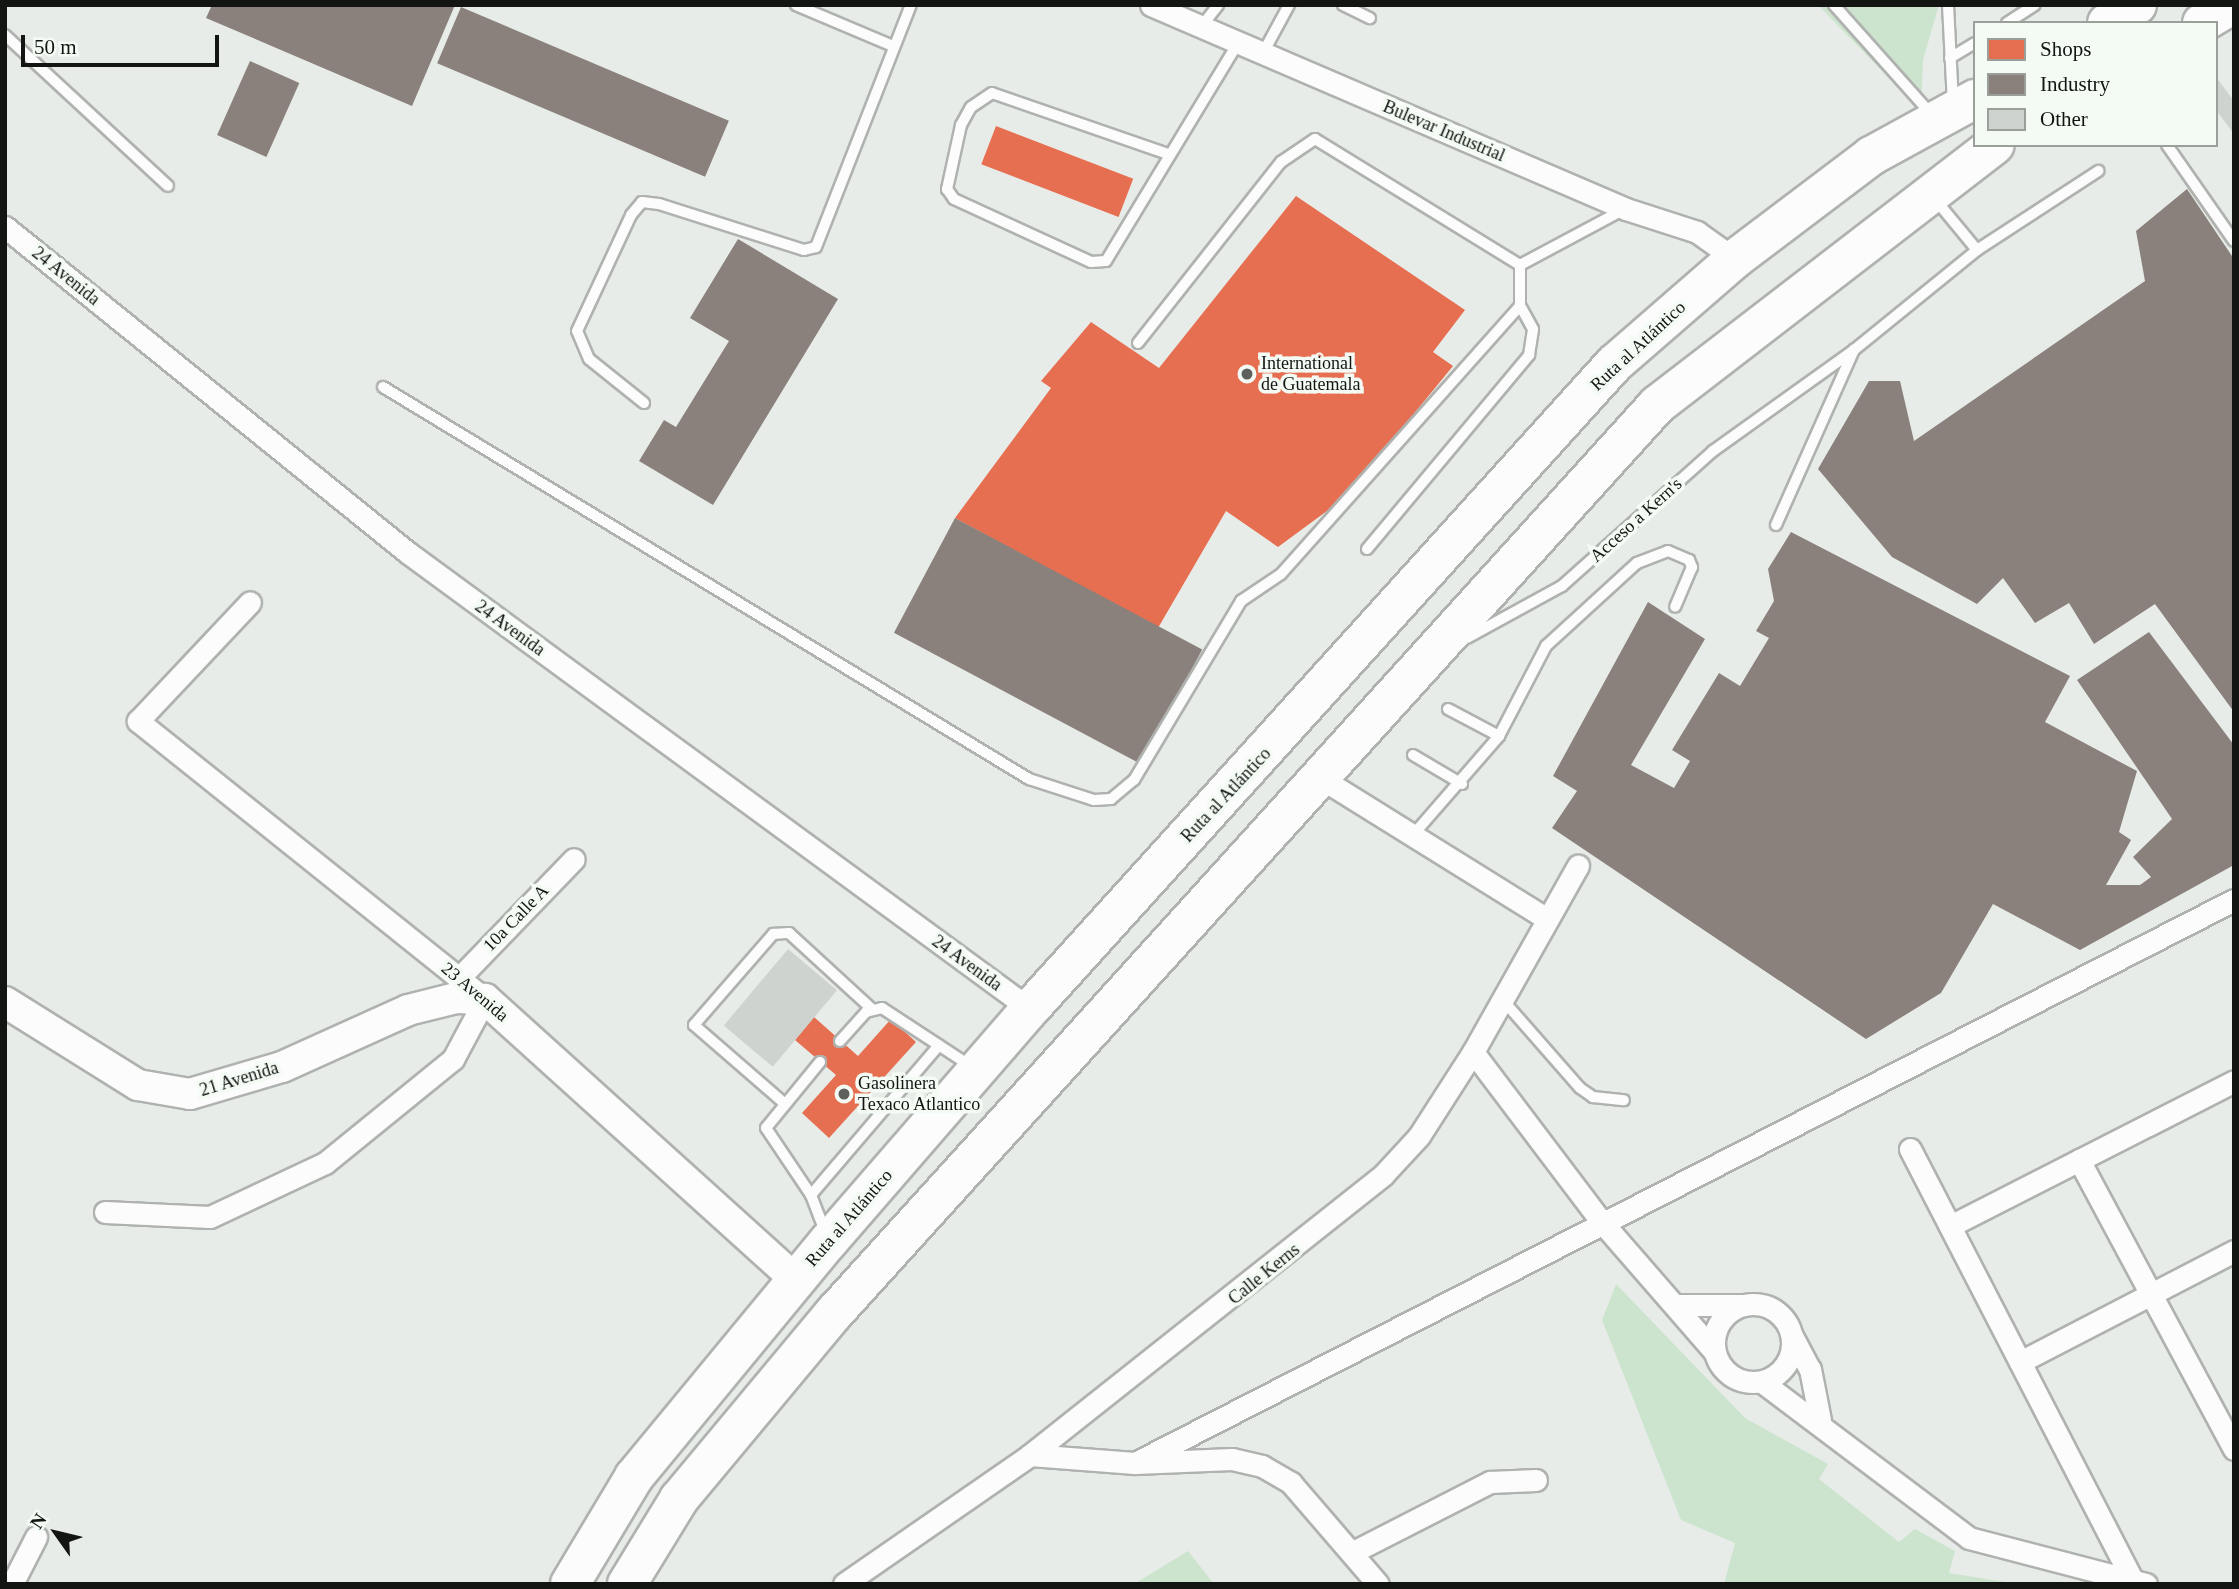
<!DOCTYPE html>
<meta charset="utf-8">
<style>
body{margin:0}
#map{position:relative;width:2239px;height:1589px;overflow:hidden;background:#e8ece8;font-family:"Times New Roman",serif}
div>[style]{position:absolute}
.green>*{inset:0;background:#cce4ce}
.shops>*{inset:0;background:#e76f51;transform-origin:0 0}
.industry>*{inset:0;background:#8a817c;transform-origin:0 0}
.building>*{inset:0;background:#cfd3d0;transform-origin:0 0}
.roads{filter:drop-shadow(2px 0 #afb2af) drop-shadow(-2px 0 #afb2af) drop-shadow(0 2px #afb2af) drop-shadow(0 -2px #afb2af)}
.lane>*{height:10px;margin:-5px;padding:0 5px;transform-origin:5px;border-radius:5px;background:#fcfcfc}
.street>*{height:21px;margin:-10.5px;padding:0 10.5px;transform-origin:10.5px;border-radius:10.5px;background:#fcfcfc}
.street>.ring{margin:-10.5px;padding:0;box-sizing:content-box;background:none;border:21px solid #fcfcfc;border-radius:50%}
.secondary>*{height:30px;margin:-15px;padding:0 15px;transform-origin:15px;border-radius:15px;background:#fcfcfc}
.highway>*{height:38px;margin:-19px;padding:0 19px;transform-origin:19px;border-radius:19px;background:#fcfcfc}
.dots>*{width:19px;height:19px;translate:-50% -50%;box-sizing:border-box;border:4px solid #f4fbf4;border-radius:50%}
span{translate:-50% -50%;white-space:nowrap;text-align:center;line-height:1.15;-webkit-text-stroke:7px #f4fbf4;paint-order:stroke}
.street-label{font-size:18px;color:#131513}
.poi-label{font-size:18px;color:#131513}
.left{translate:0 -50%;text-align:left}
.frame{position:absolute;inset:0;border:7px solid #131513;pointer-events:none}
.legend{position:absolute;left:1973px;top:21px;width:245px;height:126px;box-sizing:border-box;background:#f4fbf4;border:2px solid #9a9f9a;margin:0;padding:9px 12px;list-style:none;font-size:21px;color:#131513}
.legend li{display:flex;align-items:center;gap:14px;height:35px}
.legend b{width:35px;border:2px solid #9a9f9a}
.north{position:absolute;left:21px;top:1498px;width:70px;height:70px;-webkit-text-stroke:5px #f4fbf4;paint-order:stroke;rotate:304deg;font-size:19px;font-weight:700;line-height:28px;text-align:center;color:#131513}
.north::after{content:'';display:block;margin:auto;width:24px;height:32px;background:#131513;clip-path:polygon(50% 0,100% 100%,50% 72%,0 100%)}
.scale{position:absolute;left:21px;top:35px;width:198px;height:32px;box-sizing:border-box;border:4px solid #131513;border-top:0;padding-left:9px;font-size:21px;line-height:24px;white-space:nowrap;color:#131513;-webkit-text-stroke:5px #f4fbf4;paint-order:stroke}
</style>
<div id="map">
<div class="green">
<i style="clip-path:polygon(1818px 5px,1939px 5px,1923px 60px,1921px 111px)"></i>
<i style="clip-path:polygon(1616px 1284px,1745px 1418px,1828px 1464px,1819px 1479px,1899px 1542px,1915px 1529px,1955px 1551px,1949px 1573px,2018px 1584px,1724px 1584px,1735px 1543px,1681px 1520px,1602px 1320px)"></i>
<i style="clip-path:polygon(1188px 1551px,1214px 1584px,1134px 1584px)"></i>
</div>
<div class="shops">
<i style="left:996px;top:126px;width:147px;height:41px;rotate:21deg"></i>
<i style="clip-path:polygon(1296px 196px,1465px 310px,1433px 352px,1453px 366px,1346px 497px,1278px 547px,1226px 511px,1158px 628px,955px 518px,1051px 388px,1041px 381px,1091px 322px,1159px 368px)"></i>
<i style="clip-path:polygon(814px 1017px,858px 1056px,891px 1019px,916px 1042px,829px 1138px,802px 1113px,836px 1075px,795px 1040px)"></i>
</div>
<div class="industry">
<i style="clip-path:polygon(212px 5px,455px 5px,412px 106px,206px 18px)"></i>
<i style="left:461px;top:7px;width:291px;height:61px;rotate:23deg"></i>
<i style="left:250px;top:61px;width:54px;height:81px;rotate:24deg"></i>
<i style="clip-path:polygon(2187px 189px,2234px 259px,2234px 712px,2155px 604px,2094px 644px,2069px 603px,2035px 623px,2003px 578px,1977px 604px,1892px 557px,1818px 469px,1869px 381px,1900px 381px,1914px 441px,2145px 281px,2136px 231px)"></i>
<i style="clip-path:polygon(738px 239px,838px 299px,713px 505px,639px 461px,664px 420px,676px 427px,729px 341px,690px 318px)"></i>
<i style="left:955px;top:518px;width:280px;height:130px;rotate:28deg"></i>
<i style="clip-path:polygon(1791px 532px,2070px 676px,2045px 722px,2137px 771px,2119px 832px,2131px 840px,2106px 885px,2140px 885px,2151px 877px,2133px 857px,2172px 819px,2077px 680px,2149px 632px,2234px 745px,2234px 865px,2080px 950px,1993px 904px,1941px 993px,1866px 1039px,1552px 828px,1577px 791px,1553px 776px,1648px 602px,1705px 639px,1631px 765px,1674px 788px,1690px 761px,1672px 750px,1719px 673px,1740px 686px,1769px 638px,1756px 631px,1774px 601px,1768px 569px)"></i>
</div>
<div class="building">
<i style="clip-path:polygon(2216px 77px,2234px 101px,2234px 134px,2216px 110px)"></i>
<i style="left:788px;top:949px;width:64px;height:100px;rotate:40deg"></i>
</div>
<div class="roads">
<div class="lane">
<i style="left:796px;top:5px;width:105px;rotate:22.9deg"></i>
<i style="left:1343px;top:5px;width:30px;rotate:26deg"></i>
<i style="left:1834px;top:5px;width:149px;rotate:48.3deg"></i>
<i style="left:1948px;top:5px;width:98px;rotate:87.1deg"></i>
<i style="left:2007px;top:23px;width:33px;rotate:-33deg"></i>
<i style="left:1201px;top:27px;width:28px;rotate:-52deg"></i>
<i style="left:5px;top:35px;width:222px;rotate:42.8deg"></i>
<i style="left:1263px;top:53px;width:55px;rotate:-61.6deg"></i>
<i style="left:1950px;top:58px;width:29px;rotate:-31deg"></i>
<i style="left:2167px;top:145px;width:117px;rotate:55.1deg"></i>
<i style="left:1168px;top:154px;width:186px;rotate:-160.9deg"></i>
<i style="left:992px;top:93px;width:25px;rotate:146deg"></i>
<i style="left:971px;top:107px;width:21px;rotate:119deg"></i>
<i style="left:961px;top:125px;width:66px;rotate:102.3deg"></i>
<i style="left:947px;top:189px;width:12px;rotate:55deg"></i>
<i style="left:954px;top:199px;width:151px;rotate:24.7deg"></i>
<i style="left:1091px;top:262px;width:15px;rotate:-4deg"></i>
<i style="left:1106px;top:261px;width:255px;rotate:-58.8deg"></i>
<i style="left:1934px;top:198px;width:67px;rotate:50.4deg"></i>
<i style="left:1138px;top:343px;width:231px;rotate:-51.7deg"></i>
<i style="left:1281px;top:162px;width:41px;rotate:-34.1deg"></i>
<i style="left:1315px;top:139px;width:241px;rotate:31.6deg"></i>
<i style="left:1520px;top:265px;width:119px;rotate:-28.1deg"></i>
<i style="left:383px;top:387px;width:756px;rotate:31.25deg"></i>
<i style="left:1029px;top:779px;width:68px;rotate:17.9deg"></i>
<i style="left:1094px;top:800px;width:17px;rotate:-3deg"></i>
<i style="left:1111px;top:799px;width:30px;rotate:-40deg"></i>
<i style="left:1134px;top:780px;width:209px;rotate:-59.1deg"></i>
<i style="left:1241px;top:601px;width:48px;rotate:-34deg"></i>
<i style="left:1281px;top:574px;width:359px;rotate:-48.3deg"></i>
<i style="left:1520px;top:306px;width:41px;rotate:-90deg"></i>
<i style="left:644px;top:403px;width:70px;rotate:-141.3deg"></i>
<i style="left:589px;top:359px;width:30px;rotate:-113deg"></i>
<i style="left:577px;top:331px;width:128px;rotate:-65deg"></i>
<i style="left:631px;top:215px;width:17px;rotate:-50deg"></i>
<i style="left:642px;top:202px;width:17px;rotate:7deg"></i>
<i style="left:659px;top:204px;width:152px;rotate:17.6deg"></i>
<i style="left:804px;top:250px;width:12px;rotate:-14deg"></i>
<i style="left:816px;top:247px;width:260px;rotate:-68.6deg"></i>
<i style="left:1776px;top:525px;width:192px;rotate:-66deg"></i>
<i style="left:1854px;top:350px;width:159px;rotate:-39.1deg"></i>
<i style="left:1977px;top:250px;width:145px;rotate:-33.1deg"></i>
<i style="left:1367px;top:549px;width:253px;rotate:-50.1deg"></i>
<i style="left:1529px;top:355px;width:26px;rotate:-81deg"></i>
<i style="left:1533px;top:329px;width:26px;rotate:-119deg"></i>
<i style="left:1467px;top:638px;width:108px;rotate:-28.7deg"></i>
<i style="left:1562px;top:586px;width:203px;rotate:-41.8deg"></i>
<i style="left:1713px;top:451px;width:173px;rotate:-35.6deg"></i>
<i style="left:1448px;top:709px;width:58px;rotate:27.9deg"></i>
<i style="left:1413px;top:755px;width:57px;rotate:30.6deg"></i>
<i style="left:1413px;top:835px;width:131px;rotate:-49deg"></i>
<i style="left:1499px;top:736px;width:102px;rotate:-62.4deg"></i>
<i style="left:1546px;top:646px;width:123px;rotate:-42.4deg"></i>
<i style="left:1637px;top:563px;width:33px;rotate:-21deg"></i>
<i style="left:1668px;top:551px;width:23px;rotate:23deg"></i>
<i style="left:1689px;top:560px;width:8px;rotate:67deg"></i>
<i style="left:1692px;top:567px;width:43px;rotate:113deg"></i>
<i style="left:1502px;top:999px;width:118px;rotate:48.8deg"></i>
<i style="left:1580px;top:1088px;width:16px;rotate:35deg"></i>
<i style="left:1593px;top:1097px;width:31px;rotate:6deg"></i>
<i style="left:840px;top:1041px;width:39px;rotate:-48deg"></i>
<i style="left:866px;top:1012px;width:16px;rotate:-14deg"></i>
<i style="left:882px;top:1008px;width:108px;rotate:33.2deg"></i>
<i style="left:820px;top:1062px;width:85px;rotate:129.3deg"></i>
<i style="left:766px;top:1128px;width:81px;rotate:56.1deg"></i>
<i style="left:811px;top:1195px;width:39px;rotate:69deg"></i>
<i style="left:784px;top:1103px;width:119px;rotate:-139.1deg"></i>
<i style="left:694px;top:1025px;width:121px;rotate:-49deg"></i>
<i style="left:773px;top:934px;width:16px;rotate:-4deg"></i>
<i style="left:789px;top:933px;width:113px;rotate:42.5deg"></i>
<i style="left:811px;top:1195px;width:197px;rotate:-49.5deg"></i>
</div>
<div class="street">
<i style="left:1151px;top:5px;width:517px;rotate:23.24deg"></i>
<i style="left:1626px;top:209px;width:75px;rotate:17.9deg"></i>
<i style="left:1697px;top:232px;width:47px;rotate:35.4deg"></i>
<i style="left:5px;top:227px;width:517px;rotate:38.95deg"></i>
<i style="left:407px;top:552px;width:773px;rotate:36.26deg"></i>
<i style="left:1319px;top:777px;width:269px;rotate:31.9deg"></i>
<i style="left:459px;top:978px;width:165px;rotate:-46deg"></i>
<i style="left:1473px;top:1052px;width:211px;rotate:52.9deg"></i>
<i style="left:1600px;top:1220px;width:174px;rotate:49deg"></i>
<i style="left:1910px;top:1149px;width:483px;rotate:62.7deg"></i>
<i style="left:2079px;top:1160px;width:328px;rotate:61.8deg"></i>
<i style="left:105px;top:1212px;width:105px;rotate:2.7deg"></i>
<i style="left:210px;top:1217px;width:127px;rotate:-25.2deg"></i>
<i style="left:325px;top:1163px;width:165px;rotate:-39.1deg"></i>
<i style="left:453px;top:1059px;width:68px;rotate:-61.9deg"></i>
<i style="left:485px;top:999px;width:445px;rotate:-141.3deg"></i>
<i style="left:138px;top:721px;width:163px;rotate:-46.7deg"></i>
<i style="left:1950px;top:1226px;width:319px;rotate:-27deg"></i>
<i class="ring" style="left:1714px;top:1304px;width:57px;height:57px"></i>
<i style="left:1677px;top:1305px;width:67px"></i>
<i style="left:1791px;top:1334px;width:40px;rotate:62deg"></i>
<i style="left:1810px;top:1369px;width:52px;rotate:78.9deg"></i>
<i style="left:2020px;top:1362px;width:241px;rotate:-27.4deg"></i>
<i style="left:1762px;top:1382px;width:259px;rotate:37deg"></i>
<i style="left:1969px;top:1538px;width:183px;rotate:14.6deg"></i>
<i style="left:1030px;top:1455px;width:105px;rotate:4.4deg"></i>
<i style="left:1135px;top:1463px;width:97px;rotate:-2.4deg"></i>
<i style="left:1232px;top:1459px;width:31px;rotate:13deg"></i>
<i style="left:1262px;top:1466px;width:34px;rotate:30deg"></i>
<i style="left:1291px;top:1483px;width:133px;rotate:49.3deg"></i>
<i style="left:1135px;top:1463px;width:1235px;rotate:-27.13deg"></i>
<i style="left:1353px;top:1552px;width:154px;rotate:-27.1deg"></i>
<i style="left:1490px;top:1482px;width:46px;rotate:-2.5deg"></i>
<i style="left:12px;top:1584px;width:53px;rotate:-62.9deg"></i>
<i style="left:844px;top:1584px;width:226px;rotate:-34.7deg"></i>
<i style="left:1030px;top:1455px;width:451px;rotate:-38.4deg"></i>
<i style="left:1383px;top:1175px;width:53px;rotate:-47.3deg"></i>
<i style="left:1419px;top:1136px;width:100px;rotate:-57.3deg"></i>
<i style="left:1473px;top:1052px;width:214px;rotate:-60.6deg"></i>
</div>
<div class="secondary">
<i style="left:5px;top:1002px;width:157px;rotate:32deg"></i>
<i style="left:138px;top:1085px;width:53px;rotate:9.8deg"></i>
<i style="left:190px;top:1094px;width:96px;rotate:-16.4deg"></i>
<i style="left:282px;top:1067px;width:138px;rotate:-24.3deg"></i>
<i style="left:408px;top:1010px;width:49px;rotate:-14deg"></i>
<i style="left:456px;top:998px;width:29px;rotate:2deg"></i>
<i style="left:485px;top:999px;width:419px;rotate:42.1deg"></i>
</div>
<div class="highway">
<i style="left:2107px;top:23px;width:35px;rotate:-31deg"></i>
<i style="left:2202px;top:23px;width:35px;rotate:-31deg"></i>
<i style="left:570px;top:1584px;width:125px;rotate:-59.1deg"></i>
<i style="left:634px;top:1477px;width:305px;rotate:-50.5deg"></i>
<i style="left:828px;top:1242px;width:308px;rotate:-49.1deg"></i>
<i style="left:1030px;top:1009px;width:870px;rotate:-47.84deg"></i>
<i style="left:1614px;top:364px;width:160px;rotate:-41deg"></i>
<i style="left:1735px;top:259px;width:171px;rotate:-37.1deg"></i>
<i style="left:1871px;top:156px;width:119px;rotate:-28.7deg"></i>
<i style="left:627px;top:1584px;width:100px;rotate:-58.5deg"></i>
<i style="left:679px;top:1499px;width:244px;rotate:-50.2deg"></i>
<i style="left:835px;top:1312px;width:1224px;rotate:-47.81deg"></i>
<i style="left:1657px;top:405px;width:426px;rotate:-37.6deg"></i>
</div>
</div>
<div class="dots">
<i style="left:1247px;top:374px;background:#5e605e"></i>
<i style="left:844px;top:1094px;background:#5e605e"></i>
</div>
<div class="street-label">
<span style="left:1444px;top:131px;rotate:23deg">Bulevar Industrial</span>
<span style="left:66px;top:276px;rotate:39deg">24 Avenida</span>
<span style="left:1638px;top:346px;rotate:-43deg">Ruta al Atlántico</span>
<span style="left:1636px;top:520px;rotate:-42deg">Acceso a Kern's</span>
<span style="left:510px;top:628px;rotate:36deg">24 Avenida</span>
<span style="left:1226px;top:795px;rotate:-47deg">Ruta al Atlántico</span>
<span style="left:516px;top:918px;rotate:-46deg">10a Calle A</span>
<span style="left:967px;top:963px;rotate:36deg">24 Avenida</span>
<span style="left:475px;top:992px;rotate:40deg">23 Avenida</span>
<span style="left:239px;top:1079px;rotate:-17deg">21 Avenida</span>
<span style="left:849px;top:1218px;rotate:-49deg">Ruta al Atlántico</span>
<span style="left:1264px;top:1274px;rotate:-39deg">Calle Kerns</span>
</div>
<div class="poi-label">
<span class="left" style="left:1261px;top:374px">International<br>de Guatemala</span>
<span class="left" style="left:858px;top:1094px">Gasolinera<br>Texaco Atlantico</span>
</div>
<div class="frame"></div>
<ul class="legend">
<li><b style="height:19px;background:#e76f51"></b>Shops</li>
<li><b style="height:19px;background:#8a817c"></b>Industry</li>
<li><b style="height:19px;background:#cfd3d0"></b>Other</li>
</ul>
<div class="north">N</div>
<div class="scale">50 m</div>
</div>
